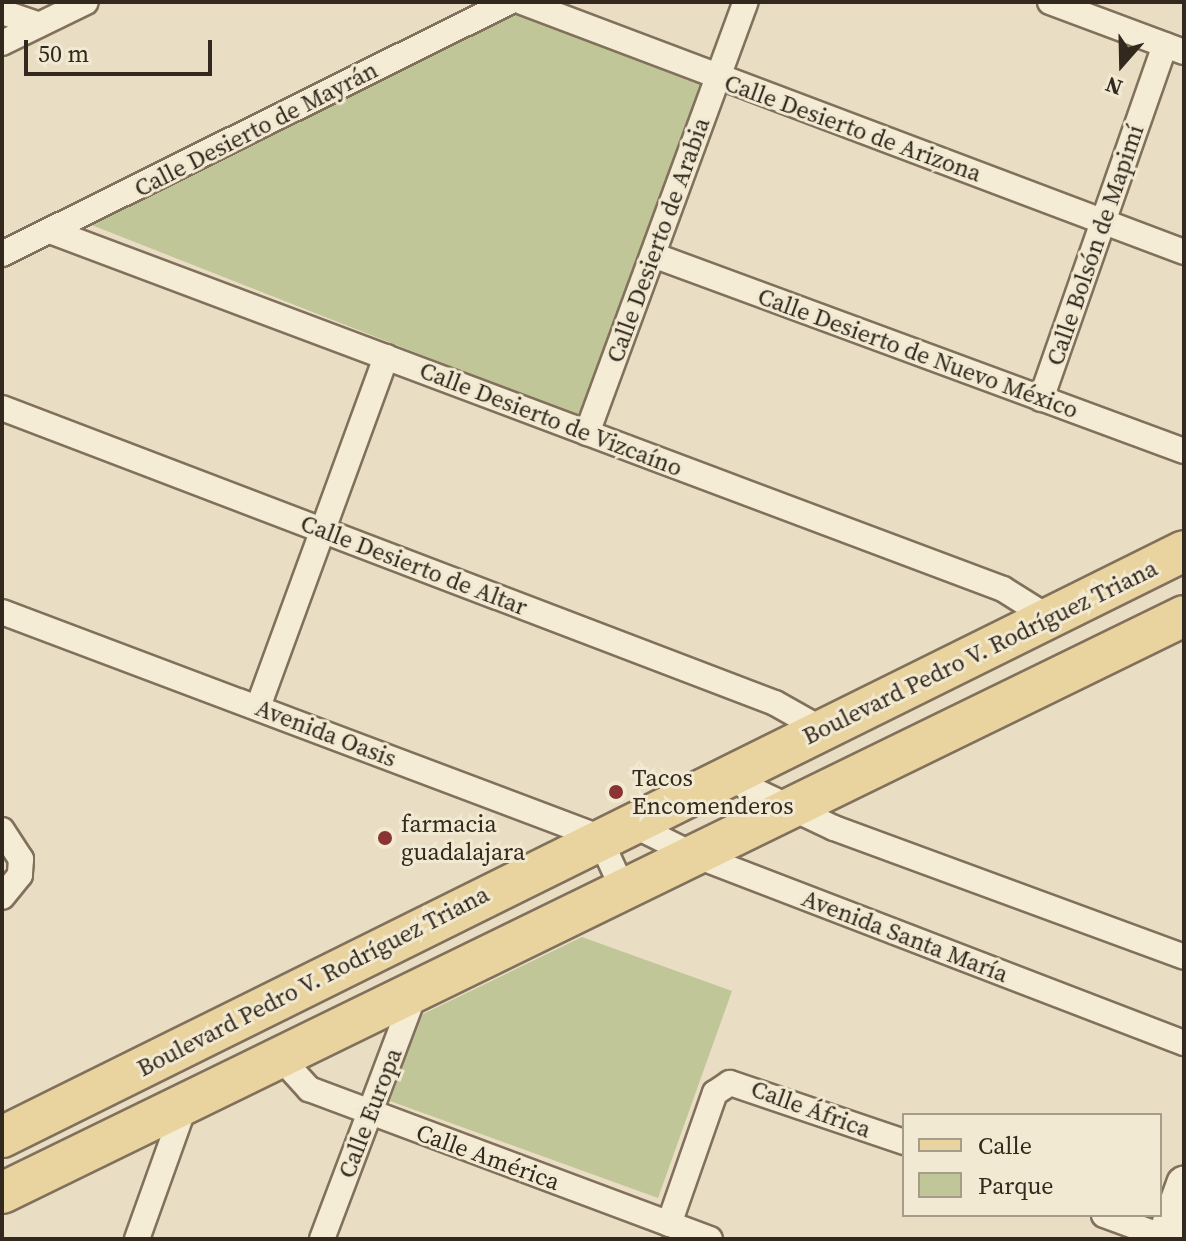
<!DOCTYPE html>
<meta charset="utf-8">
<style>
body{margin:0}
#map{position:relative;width:1186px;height:1241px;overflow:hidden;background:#e9dec3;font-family:"Source Serif 4",serif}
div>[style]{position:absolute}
.green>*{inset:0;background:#c0c698}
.roads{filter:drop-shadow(2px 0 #81705c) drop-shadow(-2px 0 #81705c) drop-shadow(0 2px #81705c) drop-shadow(0 -2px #81705c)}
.minor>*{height:24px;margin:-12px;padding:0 12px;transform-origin:12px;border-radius:12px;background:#f5ecd5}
.secondary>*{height:34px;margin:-17px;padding:0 17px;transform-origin:17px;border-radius:17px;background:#f5ecd5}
.primary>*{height:40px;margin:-20px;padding:0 20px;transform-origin:20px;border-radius:20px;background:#e9d39e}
.dots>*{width:22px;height:22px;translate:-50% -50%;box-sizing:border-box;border:4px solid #f1e9d1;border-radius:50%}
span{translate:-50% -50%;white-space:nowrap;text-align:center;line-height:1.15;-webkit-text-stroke:6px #f1e9d1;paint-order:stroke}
.street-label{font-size:24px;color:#33281e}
.poi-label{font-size:24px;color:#33281e}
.left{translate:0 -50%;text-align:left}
.frame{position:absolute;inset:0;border:4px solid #33281e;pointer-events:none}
.legend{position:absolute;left:902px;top:1113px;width:260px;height:104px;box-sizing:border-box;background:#f1e9d1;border:2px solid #a59c89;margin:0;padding:10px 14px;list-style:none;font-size:24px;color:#33281e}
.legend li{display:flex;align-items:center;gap:16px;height:40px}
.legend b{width:40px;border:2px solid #a59c89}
.north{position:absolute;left:1082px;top:24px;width:80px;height:80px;-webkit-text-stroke:6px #f1e9d1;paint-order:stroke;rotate:200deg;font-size:22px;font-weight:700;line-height:32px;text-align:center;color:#33281e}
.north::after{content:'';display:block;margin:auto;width:28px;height:36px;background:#33281e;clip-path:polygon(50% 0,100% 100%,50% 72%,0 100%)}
.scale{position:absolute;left:24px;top:40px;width:188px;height:36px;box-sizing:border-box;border:4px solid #33281e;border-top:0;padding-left:10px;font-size:24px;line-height:28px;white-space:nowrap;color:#33281e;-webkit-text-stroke:6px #f1e9d1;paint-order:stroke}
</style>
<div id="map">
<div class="green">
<i style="clip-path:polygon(518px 13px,703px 82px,582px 418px,89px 224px)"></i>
<i style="clip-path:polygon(582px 937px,732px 991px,658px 1198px,390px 1101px,421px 1015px)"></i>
</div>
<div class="roads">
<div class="minor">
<i style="left:522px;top:2px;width:708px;rotate:20.69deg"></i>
<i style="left:1050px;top:2px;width:143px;rotate:20.5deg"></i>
<i style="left:2px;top:12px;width:39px;rotate:19deg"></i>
<i style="left:2px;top:43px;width:93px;rotate:-26deg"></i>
<i style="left:50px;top:231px;width:1018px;rotate:20.59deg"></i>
<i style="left:1003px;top:589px;width:51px;rotate:32.1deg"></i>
<i style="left:2px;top:254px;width:566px;rotate:-26.43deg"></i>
<i style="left:653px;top:255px;width:566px;rotate:20.26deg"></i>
<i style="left:1041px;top:399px;width:375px;rotate:-70.7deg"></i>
<i style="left:2px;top:408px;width:827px;rotate:20.89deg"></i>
<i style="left:775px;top:703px;width:55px;rotate:29.4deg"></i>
<i style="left:587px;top:433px;width:459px;rotate:-69.8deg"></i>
<i style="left:2px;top:612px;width:638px;rotate:20.65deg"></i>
<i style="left:599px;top:837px;width:55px;rotate:65.3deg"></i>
<i style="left:258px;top:707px;width:373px;rotate:-69.9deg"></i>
<i style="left:726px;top:777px;width:119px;rotate:25.3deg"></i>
<i style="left:834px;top:828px;width:373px;rotate:20.2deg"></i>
<i style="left:629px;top:823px;width:70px;rotate:26.2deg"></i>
<i style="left:692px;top:854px;width:527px;rotate:21.01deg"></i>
<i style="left:2px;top:830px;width:35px;rotate:57deg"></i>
<i style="left:21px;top:859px;width:16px;rotate:94deg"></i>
<i style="left:20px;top:875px;width:28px;rotate:129deg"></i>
<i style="left:279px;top:1056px;width:45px;rotate:47.7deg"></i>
<i style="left:309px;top:1089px;width:428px;rotate:20.5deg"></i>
<i style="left:1104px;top:1215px;width:64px;rotate:20.1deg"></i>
<i style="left:669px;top:1224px;width:139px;rotate:-70.7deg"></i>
<i style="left:715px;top:1093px;width:18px;rotate:-34deg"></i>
<i style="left:730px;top:1083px;width:184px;rotate:18.7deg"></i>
<i style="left:137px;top:1239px;width:145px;rotate:-70.3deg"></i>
<i style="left:322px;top:1239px;width:268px;rotate:-69.3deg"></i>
</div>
<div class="secondary">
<i style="left:1164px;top:1239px;width:59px;rotate:-70deg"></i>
</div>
<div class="primary">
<i style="left:2px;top:1137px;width:1319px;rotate:-26.37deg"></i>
<i style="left:2px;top:1193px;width:1315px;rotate:-26.02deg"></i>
</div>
</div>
<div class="dots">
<i style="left:616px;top:792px;background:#8a3332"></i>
<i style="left:385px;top:838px;background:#8a3332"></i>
</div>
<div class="street-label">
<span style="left:853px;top:128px;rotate:20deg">Calle Desierto de Arizona</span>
<span style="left:256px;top:129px;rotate:-27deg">Calle Desierto de Mayrán</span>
<span style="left:658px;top:240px;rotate:-70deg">Calle Desierto de Arabia</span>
<span style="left:1095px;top:245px;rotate:-71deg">Calle Bolsón de Mapimí</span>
<span style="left:918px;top:353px;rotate:20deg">Calle Desierto de Nuevo México</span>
<span style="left:551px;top:419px;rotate:21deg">Calle Desierto de Vizcaíno</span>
<span style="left:414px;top:565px;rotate:21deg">Calle Desierto de Altar</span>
<span style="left:980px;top:652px;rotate:-26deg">Boulevard Pedro V. Rodríguez Triana</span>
<span style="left:326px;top:733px;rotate:21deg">Avenida Oasis</span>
<span style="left:905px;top:936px;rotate:21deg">Avenida Santa María</span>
<span style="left:313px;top:981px;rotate:-27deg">Boulevard Pedro V. Rodríguez Triana</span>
<span style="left:811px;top:1109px;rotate:20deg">Calle África</span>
<span style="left:370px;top:1113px;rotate:-69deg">Calle Europa</span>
<span style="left:488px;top:1157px;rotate:20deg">Calle América</span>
</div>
<div class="poi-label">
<span class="left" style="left:632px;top:792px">Tacos<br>Encomenderos</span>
<span class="left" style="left:401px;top:838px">farmacia<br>guadalajara</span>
</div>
<div class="frame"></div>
<ul class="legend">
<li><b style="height:10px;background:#e9d39e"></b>Calle</li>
<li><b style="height:22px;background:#c0c698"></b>Parque</li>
</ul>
<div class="north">N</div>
<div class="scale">50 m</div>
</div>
